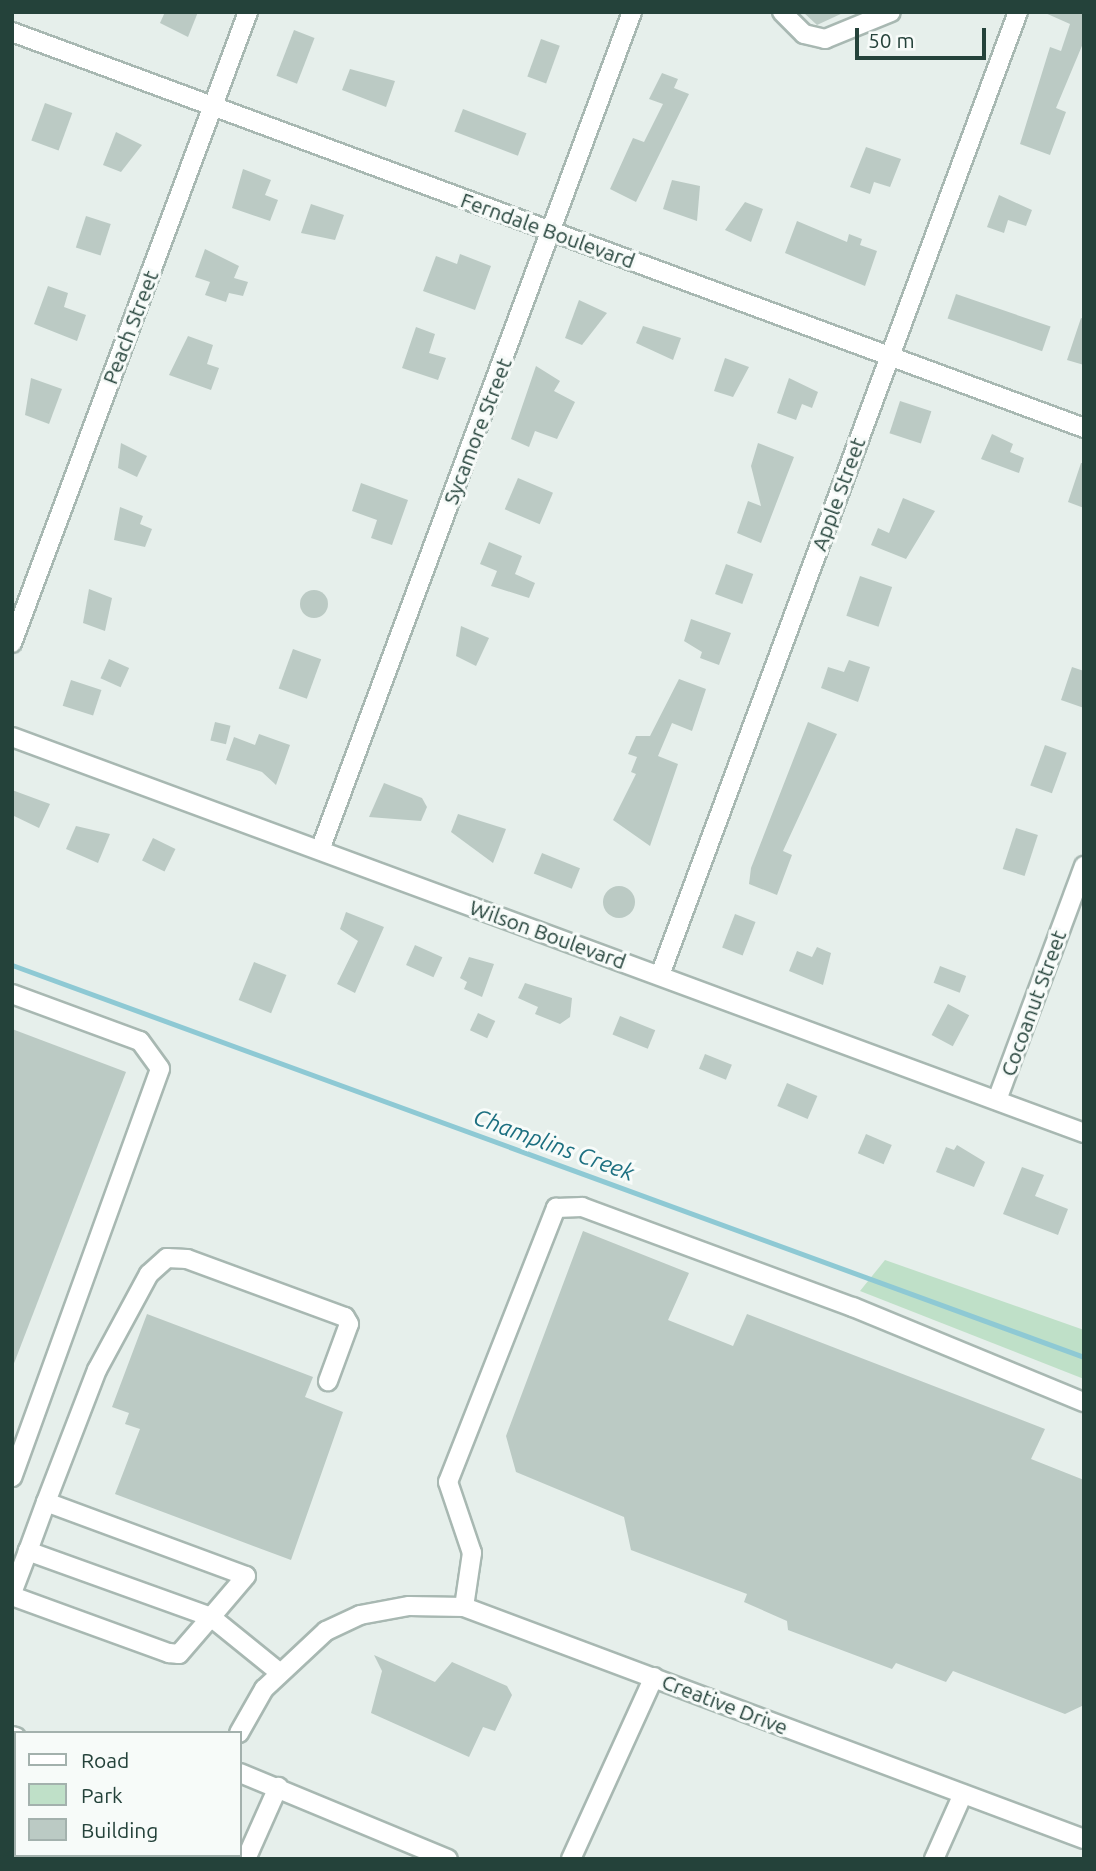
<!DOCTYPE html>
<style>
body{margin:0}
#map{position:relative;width:1096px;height:1871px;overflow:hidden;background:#e6efeb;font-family:Ubuntu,sans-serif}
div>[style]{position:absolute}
.green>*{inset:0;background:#bfe0c8}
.stream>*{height:5px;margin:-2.5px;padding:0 2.5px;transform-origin:2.5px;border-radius:2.5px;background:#8ec9d4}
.building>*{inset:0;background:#bbcac4;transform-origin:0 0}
.round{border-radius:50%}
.roads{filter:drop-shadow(2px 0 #a8b8b2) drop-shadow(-2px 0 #a8b8b2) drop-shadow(0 2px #a8b8b2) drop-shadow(0 -2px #a8b8b2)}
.minor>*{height:18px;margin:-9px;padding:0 9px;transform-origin:9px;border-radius:9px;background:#fff}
span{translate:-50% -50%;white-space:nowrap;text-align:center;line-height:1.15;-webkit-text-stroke:6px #f7fbf9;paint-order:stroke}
.street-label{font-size:21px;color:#24423a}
.water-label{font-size:23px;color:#1c6f80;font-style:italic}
.frame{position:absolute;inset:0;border:14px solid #24423a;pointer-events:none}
.legend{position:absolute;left:14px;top:1731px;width:228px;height:126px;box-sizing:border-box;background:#f7fbf9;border:2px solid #a3b1ad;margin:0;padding:9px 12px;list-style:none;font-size:21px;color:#24423a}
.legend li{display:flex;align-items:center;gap:14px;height:35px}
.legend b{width:35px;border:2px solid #a3b1ad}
.scale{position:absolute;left:855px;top:28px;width:131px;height:32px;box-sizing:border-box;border:4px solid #24423a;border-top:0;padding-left:9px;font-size:21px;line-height:24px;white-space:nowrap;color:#24423a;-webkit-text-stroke:5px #f7fbf9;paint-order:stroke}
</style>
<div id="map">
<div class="green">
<i style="clip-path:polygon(885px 1260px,1084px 1330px,1084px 1379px,860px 1291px)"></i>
</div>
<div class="stream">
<i style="left:12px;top:965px;width:1141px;rotate:20.09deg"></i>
</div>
<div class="building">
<i style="clip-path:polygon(165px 12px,198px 12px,188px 37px,160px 23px)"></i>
<i style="clip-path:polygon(803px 12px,845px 12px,817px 25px)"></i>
<i style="clip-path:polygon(1043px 12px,1084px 12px,1084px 41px,1056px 108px,1066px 112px,1050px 155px,1020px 144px,1050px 47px,1061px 51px,1070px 24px)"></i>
<i style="left:294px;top:30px;width:22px;height:49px;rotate:21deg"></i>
<i style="left:541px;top:39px;width:20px;height:40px;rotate:20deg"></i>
<i style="clip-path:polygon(350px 69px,395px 81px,386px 107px,342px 90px)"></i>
<i style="clip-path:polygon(662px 73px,678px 79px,674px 88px,689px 94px,636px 202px,610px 189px,633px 138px,644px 142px,663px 104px,649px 99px)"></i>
<i style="left:45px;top:103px;width:29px;height:40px;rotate:20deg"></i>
<i style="left:463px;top:109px;width:68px;height:24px;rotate:21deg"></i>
<i style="clip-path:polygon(116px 132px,142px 145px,121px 172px,103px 165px)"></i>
<i style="clip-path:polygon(866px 147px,901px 159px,890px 187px,874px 182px,870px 194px,850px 187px)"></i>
<i style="clip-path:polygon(243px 169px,271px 180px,265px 195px,278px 200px,270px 221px,232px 208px)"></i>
<i style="clip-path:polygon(672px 180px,700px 186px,697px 221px,663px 209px)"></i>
<i style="clip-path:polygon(999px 195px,1032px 210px,1026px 226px,1008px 220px,1004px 233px,987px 227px)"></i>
<i style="clip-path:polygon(745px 202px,763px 209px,751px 242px,725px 230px)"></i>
<i style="clip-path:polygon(311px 204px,344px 215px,335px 240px,301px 233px)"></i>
<i style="left:86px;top:216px;width:26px;height:33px;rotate:18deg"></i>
<i style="clip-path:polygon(797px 221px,847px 242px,849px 234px,862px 239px,860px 245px,877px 251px,865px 286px,785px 253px)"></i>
<i style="clip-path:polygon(205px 249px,239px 266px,234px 278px,248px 282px,243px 296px,229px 293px,226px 302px,205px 295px,210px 282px,195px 277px)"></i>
<i style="clip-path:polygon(460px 254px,491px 266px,475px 310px,423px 291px,436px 256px,457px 264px)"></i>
<i style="clip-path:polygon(48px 286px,68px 293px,64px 307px,86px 315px,77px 341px,34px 324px)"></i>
<i style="left:956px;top:294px;width:100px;height:26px;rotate:19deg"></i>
<i style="clip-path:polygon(579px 300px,607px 313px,582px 345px,565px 338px)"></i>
<i style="clip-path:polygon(1081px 318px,1084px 319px,1084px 365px,1067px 360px)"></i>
<i style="clip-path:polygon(643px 326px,681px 338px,673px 360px,636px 343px)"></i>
<i style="clip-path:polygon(416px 327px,435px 334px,429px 353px,446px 358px,438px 380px,402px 368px)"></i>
<i style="clip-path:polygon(188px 336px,213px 345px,207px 364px,219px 368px,211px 390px,169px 375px)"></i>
<i style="clip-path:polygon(725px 358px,749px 367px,733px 397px,714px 391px)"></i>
<i style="clip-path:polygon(536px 366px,560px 381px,554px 391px,575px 402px,557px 439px,535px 431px,529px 447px,511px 439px)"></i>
<i style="clip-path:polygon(31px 378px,62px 389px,49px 424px,25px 415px)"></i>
<i style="clip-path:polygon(789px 378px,818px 392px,812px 408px,802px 404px,796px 420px,777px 413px)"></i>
<i style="left:900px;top:401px;width:33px;height:34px;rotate:18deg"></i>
<i style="clip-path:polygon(992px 434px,1013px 444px,1010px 452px,1024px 458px,1019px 473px,981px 459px)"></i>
<i style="clip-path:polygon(121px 443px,147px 456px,137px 477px,118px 468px)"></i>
<i style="clip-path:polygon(758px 443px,794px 457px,761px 543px,737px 533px,748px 501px,761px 506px,751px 466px)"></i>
<i style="clip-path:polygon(1081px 463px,1084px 463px,1084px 508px,1068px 502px)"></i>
<i style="left:518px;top:478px;width:38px;height:34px;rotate:23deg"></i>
<i style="clip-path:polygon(361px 483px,408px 500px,392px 545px,371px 538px,377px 520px,352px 511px)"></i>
<i style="clip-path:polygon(903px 498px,935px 511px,906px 559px,871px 545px,878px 528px,889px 533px)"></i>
<i style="clip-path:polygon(120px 507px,143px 516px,140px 524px,152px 529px,145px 547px,114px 540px)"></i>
<i style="clip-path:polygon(489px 542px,522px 556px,515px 574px,535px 583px,529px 598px,491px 586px,497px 571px,480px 564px)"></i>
<i style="left:726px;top:564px;width:29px;height:32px;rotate:20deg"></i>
<i style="left:860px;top:576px;width:34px;height:42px;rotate:19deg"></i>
<i style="clip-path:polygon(89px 589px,112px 598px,105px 631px,83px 623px)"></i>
<i class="round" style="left:300px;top:590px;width:28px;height:28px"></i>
<i style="clip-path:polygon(691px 619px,731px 633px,719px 665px,700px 658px,702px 652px,684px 641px)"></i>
<i style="clip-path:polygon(461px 626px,489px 638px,476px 666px,456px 656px)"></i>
<i style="left:293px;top:649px;width:30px;height:42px;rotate:20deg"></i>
<i style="left:109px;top:659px;width:22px;height:21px;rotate:24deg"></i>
<i style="clip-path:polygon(849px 660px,870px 667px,858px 702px,821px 688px,828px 667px,844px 672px)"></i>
<i style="clip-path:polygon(1072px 667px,1084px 671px,1084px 708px,1061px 700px)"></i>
<i style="clip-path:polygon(679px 679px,706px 689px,692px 731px,672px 723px,658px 756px,678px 764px,650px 846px,613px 820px,636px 774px,631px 772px,637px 757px,628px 754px,636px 736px,650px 736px)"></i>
<i style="left:71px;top:680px;width:32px;height:27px;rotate:18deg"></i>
<i style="left:215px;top:722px;width:16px;height:19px;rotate:14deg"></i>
<i style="clip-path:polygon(808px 722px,837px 734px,783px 851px,792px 855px,777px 895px,749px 884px,751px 868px)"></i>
<i style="clip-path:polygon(259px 734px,290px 745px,276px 785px,262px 772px,226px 760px,234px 737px,255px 745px)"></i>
<i style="left:1045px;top:745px;width:23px;height:43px;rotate:20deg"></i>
<i style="clip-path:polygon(384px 783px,422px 798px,427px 807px,421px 821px,369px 817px)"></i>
<i style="clip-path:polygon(12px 790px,50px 804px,39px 828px,12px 815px)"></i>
<i style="clip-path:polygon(458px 814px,506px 829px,493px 863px,451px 832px)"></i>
<i style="clip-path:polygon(76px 826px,110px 834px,98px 863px,66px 849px)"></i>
<i style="left:1016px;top:828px;width:23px;height:43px;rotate:18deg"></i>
<i style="left:153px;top:838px;width:25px;height:25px;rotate:26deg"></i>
<i style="left:542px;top:853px;width:41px;height:22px;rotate:22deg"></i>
<i class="round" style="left:603px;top:886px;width:32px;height:32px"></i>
<i style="clip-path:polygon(346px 912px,384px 927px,355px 993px,337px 984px,358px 941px,340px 929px)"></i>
<i style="left:735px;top:914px;width:22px;height:36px;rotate:21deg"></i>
<i style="left:415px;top:945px;width:30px;height:22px;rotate:24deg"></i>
<i style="clip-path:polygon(817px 947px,831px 953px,823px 985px,789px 971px,797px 951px,812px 957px)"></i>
<i style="clip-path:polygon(469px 957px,494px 964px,482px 997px,464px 989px,467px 982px,460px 978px)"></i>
<i style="left:254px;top:962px;width:35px;height:41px;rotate:22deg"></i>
<i style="left:940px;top:966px;width:28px;height:18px;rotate:21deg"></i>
<i style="clip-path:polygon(525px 983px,572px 998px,570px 1017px,560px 1024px,535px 1014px,538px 1007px,518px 998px)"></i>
<i style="left:948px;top:1004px;width:24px;height:35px;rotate:28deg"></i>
<i style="left:478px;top:1013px;width:19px;height:19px;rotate:25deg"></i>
<i style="left:620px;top:1016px;width:38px;height:20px;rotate:22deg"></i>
<i style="clip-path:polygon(12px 1029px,126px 1072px,13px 1366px,12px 1365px)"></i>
<i style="left:705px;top:1054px;width:29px;height:16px;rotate:22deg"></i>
<i style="left:787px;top:1083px;width:33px;height:25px;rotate:23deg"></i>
<i style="left:866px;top:1134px;width:28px;height:21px;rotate:23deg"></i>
<i style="clip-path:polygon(957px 1145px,985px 1162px,974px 1187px,936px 1172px,946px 1147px,954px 1150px)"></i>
<i style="clip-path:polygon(1022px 1167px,1044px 1175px,1035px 1196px,1068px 1209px,1058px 1235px,1003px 1214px)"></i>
<i style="clip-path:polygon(583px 1231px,689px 1273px,668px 1320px,733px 1346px,747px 1314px,1045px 1429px,1031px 1459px,1084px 1480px,1084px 1705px,1065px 1714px,953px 1671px,946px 1682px,896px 1663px,892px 1669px,788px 1630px,787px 1621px,744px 1602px,747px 1594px,631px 1550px,624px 1517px,516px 1472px,506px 1436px)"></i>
<i style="clip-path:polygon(147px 1314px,313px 1377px,305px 1397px,343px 1412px,291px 1560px,115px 1494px,140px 1429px,125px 1424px,129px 1413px,112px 1407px)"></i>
<i style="clip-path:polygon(374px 1655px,435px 1682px,452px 1662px,507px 1686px,512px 1695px,495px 1731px,483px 1727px,469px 1757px,371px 1713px,382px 1671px)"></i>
</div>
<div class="roads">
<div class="minor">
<i style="left:782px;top:12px;width:31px;rotate:45deg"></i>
<i style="left:804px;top:34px;width:22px;rotate:13deg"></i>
<i style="left:825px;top:39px;width:71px;rotate:-22.2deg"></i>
<i style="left:12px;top:32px;width:1143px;rotate:20.27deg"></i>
<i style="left:12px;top:643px;width:674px;rotate:-69.49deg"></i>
<i style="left:12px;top:737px;width:1143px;rotate:20.27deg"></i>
<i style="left:320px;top:850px;width:894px;rotate:-69.58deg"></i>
<i style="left:660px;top:975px;width:1027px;rotate:-69.61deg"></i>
<i style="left:12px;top:994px;width:136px;rotate:20.2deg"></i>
<i style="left:140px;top:1041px;width:34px;rotate:54deg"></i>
<i style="left:160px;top:1069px;width:434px;rotate:109.9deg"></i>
<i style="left:997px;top:1100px;width:250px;rotate:-69.6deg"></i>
<i style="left:46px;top:1502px;width:142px;rotate:-68.9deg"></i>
<i style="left:97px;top:1370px;width:109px;rotate:-61.6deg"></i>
<i style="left:149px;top:1274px;width:24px;rotate:-42deg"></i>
<i style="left:167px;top:1258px;width:20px;rotate:3deg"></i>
<i style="left:187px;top:1259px;width:168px;rotate:20.2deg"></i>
<i style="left:345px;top:1317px;width:8px;rotate:60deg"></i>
<i style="left:349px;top:1324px;width:61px;rotate:110.2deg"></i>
<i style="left:12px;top:1593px;width:45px;rotate:-69.1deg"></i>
<i style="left:28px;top:1551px;width:52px;rotate:-69.8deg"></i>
<i style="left:46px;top:1502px;width:213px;rotate:20.3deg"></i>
<i style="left:246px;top:1576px;width:54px;rotate:130.5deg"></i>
<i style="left:211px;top:1617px;width:195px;rotate:-160.2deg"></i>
<i style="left:12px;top:1596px;width:167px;rotate:20deg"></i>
<i style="left:169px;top:1653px;width:10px;rotate:6deg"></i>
<i style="left:179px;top:1654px;width:49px;rotate:-49.1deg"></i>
<i style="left:211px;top:1617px;width:87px;rotate:39deg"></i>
<i style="left:464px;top:1607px;width:55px;rotate:-81.6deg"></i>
<i style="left:472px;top:1553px;width:75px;rotate:-108.7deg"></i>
<i style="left:448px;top:1482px;width:295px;rotate:-68.5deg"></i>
<i style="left:556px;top:1208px;width:26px;rotate:-2deg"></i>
<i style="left:582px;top:1207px;width:289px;rotate:20.3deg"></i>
<i style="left:853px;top:1307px;width:250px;rotate:22.4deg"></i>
<i style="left:239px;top:1733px;width:51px;rotate:-60.4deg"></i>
<i style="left:264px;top:1689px;width:85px;rotate:-43.1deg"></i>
<i style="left:326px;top:1631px;width:38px;rotate:-25deg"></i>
<i style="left:360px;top:1615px;width:50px;rotate:-10.4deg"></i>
<i style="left:409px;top:1606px;width:55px;rotate:1deg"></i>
<i style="left:464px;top:1607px;width:662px;rotate:20.52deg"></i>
<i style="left:12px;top:1736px;width:4px;rotate:14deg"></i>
<i style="left:240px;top:1773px;width:225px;rotate:22.5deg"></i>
<i style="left:12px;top:1829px;width:4px;rotate:27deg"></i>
<i style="left:47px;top:1859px;width:4px;rotate:-63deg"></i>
<i style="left:185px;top:1859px;width:4px;rotate:-63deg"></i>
<i style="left:246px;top:1859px;width:79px;rotate:-66deg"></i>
<i style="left:571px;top:1859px;width:200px;rotate:-65.5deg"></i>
<i style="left:934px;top:1859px;width:71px;rotate:-66deg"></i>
</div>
</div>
<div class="street-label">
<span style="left:548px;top:230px;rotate:20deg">Ferndale Boulevard</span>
<span style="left:130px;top:327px;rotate:-69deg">Peach Street</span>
<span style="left:477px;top:431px;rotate:-69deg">Sycamore Street</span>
<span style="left:838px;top:494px;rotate:-70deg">Apple Street</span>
<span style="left:548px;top:934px;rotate:20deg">Wilson Boulevard</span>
<span style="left:1033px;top:1003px;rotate:-70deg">Cocoanut Street</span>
<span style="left:725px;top:1704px;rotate:21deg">Creative Drive</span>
</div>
<div class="water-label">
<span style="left:554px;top:1145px;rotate:20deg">Champlins Creek</span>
</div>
<div class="frame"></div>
<ul class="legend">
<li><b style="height:9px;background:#fff"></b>Road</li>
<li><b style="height:19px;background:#bfe0c8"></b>Park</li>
<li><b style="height:19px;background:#bbcac4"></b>Building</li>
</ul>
<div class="scale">50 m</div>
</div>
